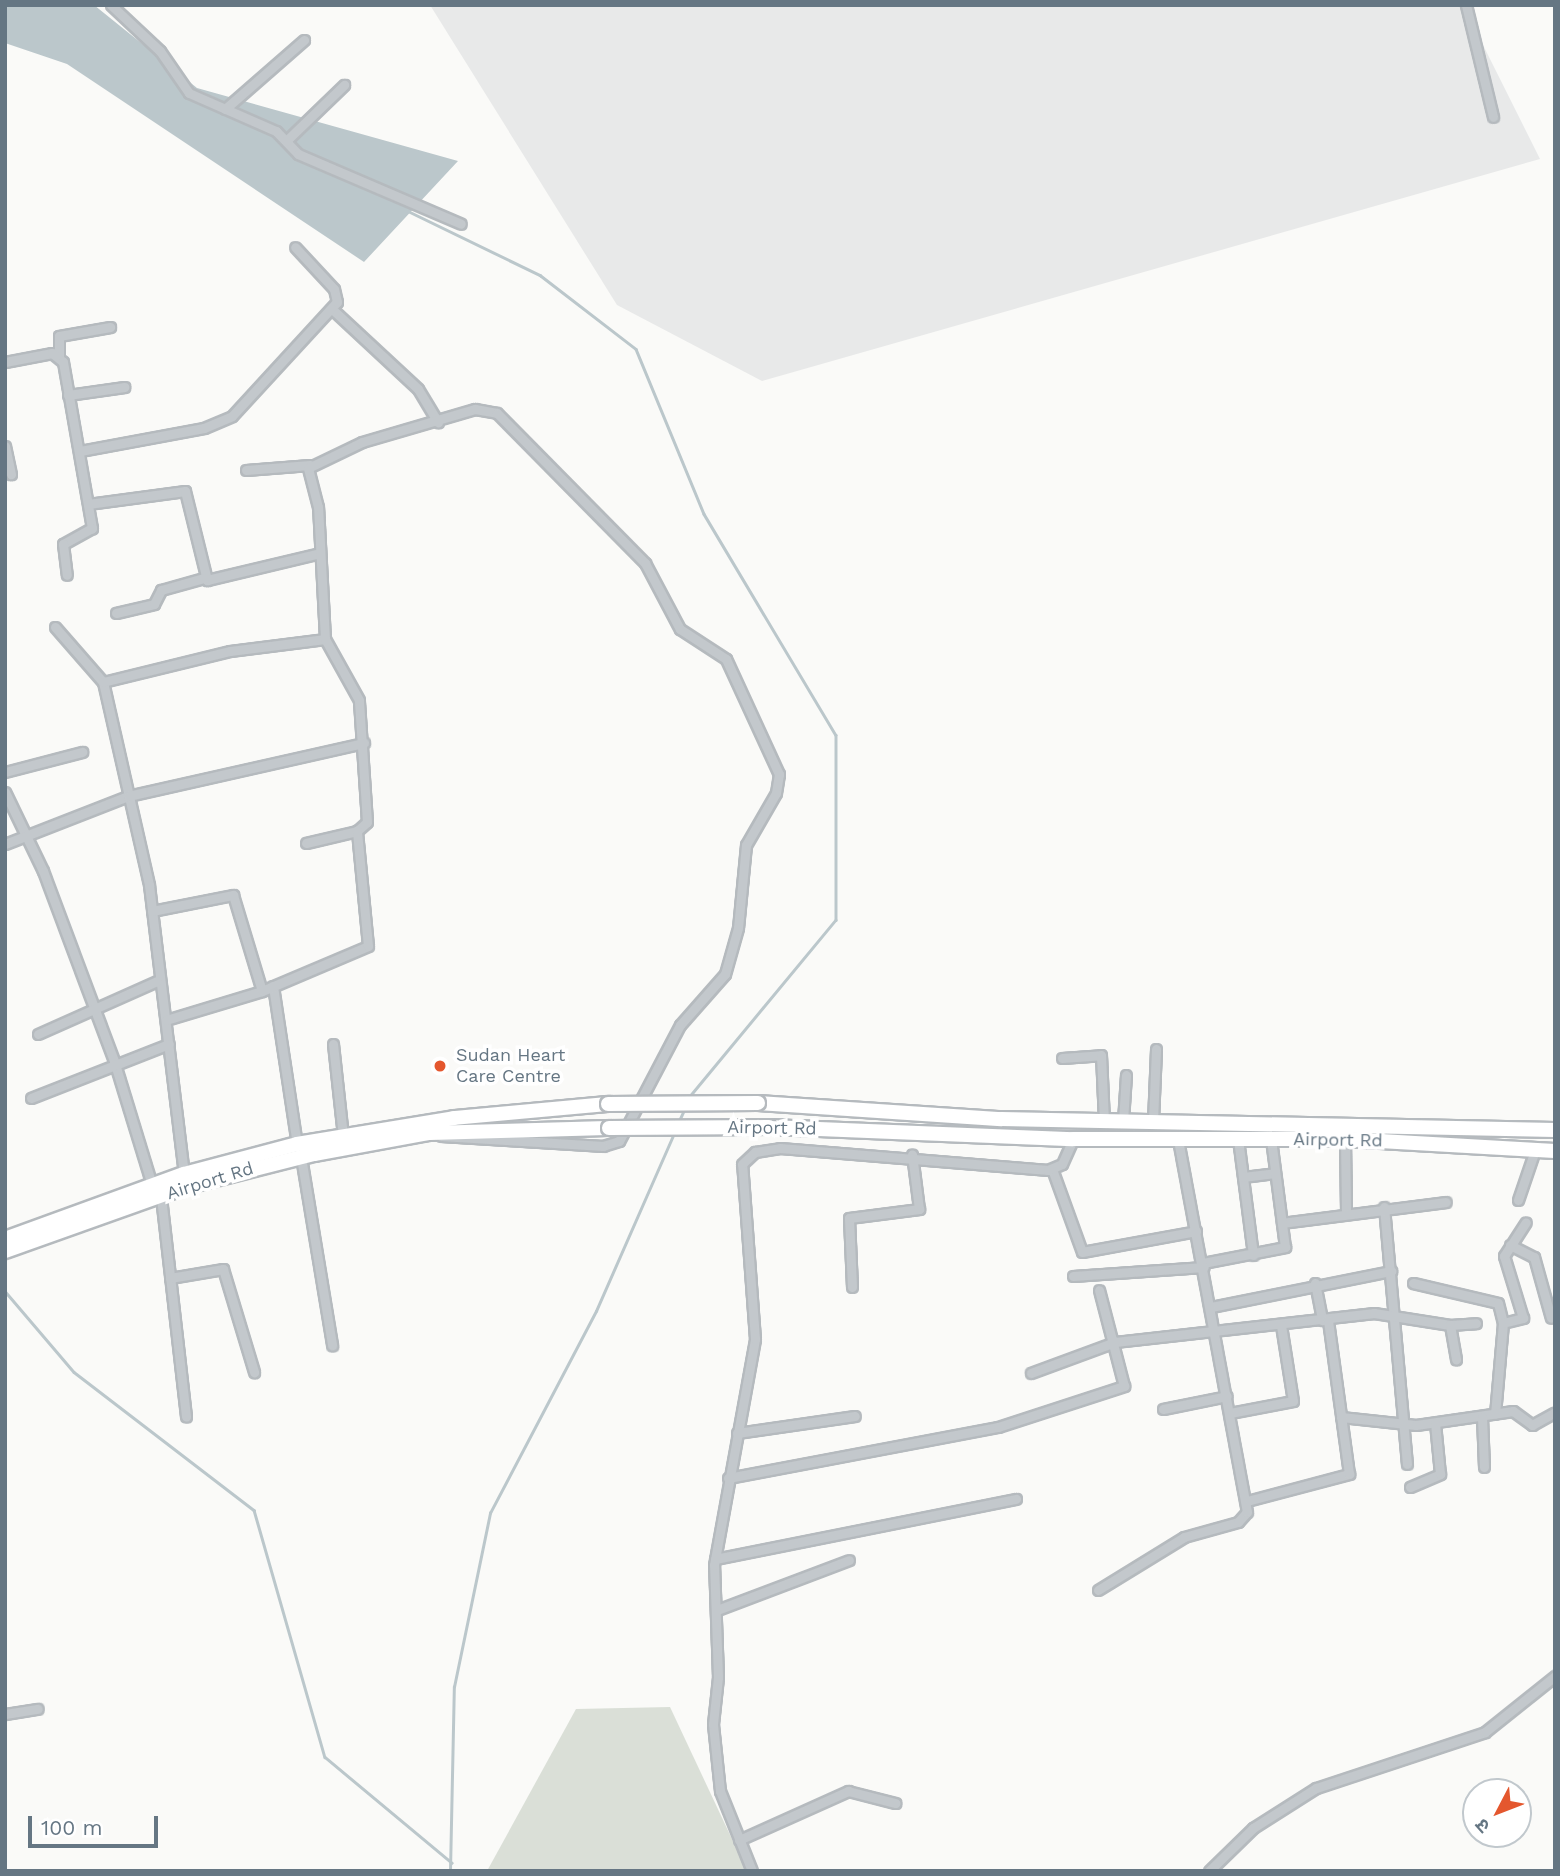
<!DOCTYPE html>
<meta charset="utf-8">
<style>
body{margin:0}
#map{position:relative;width:1560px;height:1876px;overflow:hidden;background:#fafaf8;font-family:"Work Sans","Noto Sans Devanagari",sans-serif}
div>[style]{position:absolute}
.built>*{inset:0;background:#e8e9e9}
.green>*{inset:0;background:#dadfd7}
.water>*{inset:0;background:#bbc7cb}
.stream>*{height:2.5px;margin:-1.25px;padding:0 1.25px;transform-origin:1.25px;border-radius:1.25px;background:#bbc7cb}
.roads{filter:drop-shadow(2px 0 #b5babe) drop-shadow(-2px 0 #b5babe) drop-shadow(0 2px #b5babe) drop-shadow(0 -2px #b5babe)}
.minor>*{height:9px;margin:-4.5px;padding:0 4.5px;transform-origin:4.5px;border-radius:4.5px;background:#c3c8cc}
.primary>*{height:14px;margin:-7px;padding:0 7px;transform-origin:7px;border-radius:7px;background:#fff}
.bridges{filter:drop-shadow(2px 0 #b5babe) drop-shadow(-2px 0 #b5babe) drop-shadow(0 2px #b5babe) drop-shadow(0 -2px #b5babe)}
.primary-bridge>*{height:14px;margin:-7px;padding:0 7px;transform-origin:7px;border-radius:7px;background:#fff}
.dots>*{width:19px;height:19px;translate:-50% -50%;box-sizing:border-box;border:4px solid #fff;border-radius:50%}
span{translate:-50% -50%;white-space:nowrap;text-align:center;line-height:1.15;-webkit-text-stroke:7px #fff;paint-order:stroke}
.poi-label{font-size:18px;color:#657683}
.left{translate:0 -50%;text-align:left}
.street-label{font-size:18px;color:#657683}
.frame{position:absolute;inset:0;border:7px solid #657683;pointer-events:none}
.north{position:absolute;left:1462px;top:1778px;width:70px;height:70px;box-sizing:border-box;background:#fff;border:2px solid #c1c8cd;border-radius:50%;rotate:228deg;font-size:19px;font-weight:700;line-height:28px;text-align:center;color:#657683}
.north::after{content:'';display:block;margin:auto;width:24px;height:32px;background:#e4572e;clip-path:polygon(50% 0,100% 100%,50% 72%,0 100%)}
.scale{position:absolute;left:28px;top:1816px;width:130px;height:32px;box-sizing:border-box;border:4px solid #657683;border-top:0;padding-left:9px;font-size:21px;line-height:24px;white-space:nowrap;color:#657683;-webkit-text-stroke:5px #fff;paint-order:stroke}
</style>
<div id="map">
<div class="built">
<i style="clip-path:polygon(430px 5px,1463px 5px,1540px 159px,762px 381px,617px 305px)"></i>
</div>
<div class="green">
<i style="clip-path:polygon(670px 1707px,747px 1871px,487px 1871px,576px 1709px)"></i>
</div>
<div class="water">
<i style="clip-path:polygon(5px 5px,94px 5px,197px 88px,458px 161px,364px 262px,67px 64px,5px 43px)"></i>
</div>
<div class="stream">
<i style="left:408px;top:211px;width:147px;rotate:25.9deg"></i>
<i style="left:540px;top:275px;width:121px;rotate:37.6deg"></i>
<i style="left:636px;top:349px;width:178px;rotate:67.6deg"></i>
<i style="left:704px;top:514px;width:257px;rotate:59.2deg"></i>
<i style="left:836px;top:735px;width:185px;rotate:90deg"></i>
<i style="left:836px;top:920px;width:231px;rotate:129.6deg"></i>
<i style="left:678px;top:1123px;width:14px;rotate:-65deg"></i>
<i style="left:5px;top:1291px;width:106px;rotate:49.6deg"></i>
<i style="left:74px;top:1372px;width:227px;rotate:37.5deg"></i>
<i style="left:254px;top:1510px;width:257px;rotate:74deg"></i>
<i style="left:325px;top:1757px;width:165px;rotate:39.8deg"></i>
<i style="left:450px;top:1871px;width:184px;rotate:-88.8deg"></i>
<i style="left:454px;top:1687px;width:178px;rotate:-78.3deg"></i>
<i style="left:490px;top:1513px;width:228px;rotate:-62.3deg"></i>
<i style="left:596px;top:1311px;width:194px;rotate:-66.3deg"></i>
</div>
<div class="roads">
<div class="minor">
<i style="left:111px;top:5px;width:67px;rotate:43.2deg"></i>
<i style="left:160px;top:51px;width:51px;rotate:55.4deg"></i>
<i style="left:189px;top:93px;width:95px;rotate:23.6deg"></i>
<i style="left:276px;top:131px;width:32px;rotate:46deg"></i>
<i style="left:298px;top:154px;width:177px;rotate:23.2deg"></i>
<i style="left:1466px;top:5px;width:115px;rotate:76.4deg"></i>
<i style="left:225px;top:109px;width:105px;rotate:-41.1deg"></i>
<i style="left:286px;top:141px;width:81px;rotate:-44deg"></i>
<i style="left:332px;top:309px;width:117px;rotate:42.9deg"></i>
<i style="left:418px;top:389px;width:39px;rotate:59deg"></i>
<i style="left:59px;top:356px;width:20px;rotate:-90deg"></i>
<i style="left:59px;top:336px;width:52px;rotate:-10deg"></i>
<i style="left:5px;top:362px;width:48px;rotate:-10.8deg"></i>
<i style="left:52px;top:353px;width:14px;rotate:39deg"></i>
<i style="left:63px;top:362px;width:169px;rotate:80.1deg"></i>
<i style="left:92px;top:528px;width:33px;rotate:151deg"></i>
<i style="left:63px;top:544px;width:31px;rotate:83deg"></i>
<i style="left:68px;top:395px;width:57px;rotate:-8.1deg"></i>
<i style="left:5px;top:446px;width:29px;rotate:78deg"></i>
<i style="left:80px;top:451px;width:126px;rotate:-10.5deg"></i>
<i style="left:204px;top:428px;width:30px;rotate:-23deg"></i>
<i style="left:232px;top:416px;width:155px;rotate:-47.4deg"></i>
<i style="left:337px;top:302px;width:13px;rotate:-103deg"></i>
<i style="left:334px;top:289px;width:57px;rotate:-132.9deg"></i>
<i style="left:246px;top:470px;width:64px;rotate:-4.5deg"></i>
<i style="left:88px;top:504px;width:98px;rotate:-7.6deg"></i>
<i style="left:185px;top:491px;width:92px;rotate:76.1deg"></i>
<i style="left:207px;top:580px;width:116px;rotate:-13.4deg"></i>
<i style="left:116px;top:613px;width:39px;rotate:-13deg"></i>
<i style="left:154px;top:604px;width:16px;rotate:-63deg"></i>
<i style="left:161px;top:590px;width:45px;rotate:-15.6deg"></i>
<i style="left:55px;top:627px;width:73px;rotate:48.9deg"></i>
<i style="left:103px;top:682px;width:208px;rotate:77.2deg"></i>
<i style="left:149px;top:885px;width:291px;rotate:83.1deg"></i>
<i style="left:103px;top:682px;width:131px;rotate:-13.7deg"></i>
<i style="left:230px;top:651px;width:96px;rotate:-7.2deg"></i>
<i style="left:5px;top:772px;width:80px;rotate:-14.6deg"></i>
<i style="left:5px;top:792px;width:88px;rotate:64.3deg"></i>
<i style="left:43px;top:871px;width:206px;rotate:69.5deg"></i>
<i style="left:115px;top:1064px;width:127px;rotate:73deg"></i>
<i style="left:306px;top:843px;width:52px;rotate:-13.2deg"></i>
<i style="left:357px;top:831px;width:13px;rotate:-42deg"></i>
<i style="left:367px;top:822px;width:122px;rotate:-93.8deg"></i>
<i style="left:359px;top:700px;width:70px;rotate:-119.1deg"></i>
<i style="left:325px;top:639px;width:132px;rotate:-93deg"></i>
<i style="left:318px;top:507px;width:40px;rotate:-104.4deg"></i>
<i style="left:308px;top:468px;width:60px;rotate:-25.7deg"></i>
<i style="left:362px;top:442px;width:118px;rotate:-16.3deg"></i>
<i style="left:475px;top:409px;width:22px;rotate:10deg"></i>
<i style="left:497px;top:413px;width:211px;rotate:45.4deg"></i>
<i style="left:645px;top:563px;width:75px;rotate:62.1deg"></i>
<i style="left:680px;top:629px;width:55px;rotate:33.1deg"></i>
<i style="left:726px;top:659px;width:127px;rotate:65.3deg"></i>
<i style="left:779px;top:774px;width:19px;rotate:99deg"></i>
<i style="left:776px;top:793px;width:60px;rotate:120deg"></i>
<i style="left:746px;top:845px;width:83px;rotate:95.5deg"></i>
<i style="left:738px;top:928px;width:48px;rotate:105.8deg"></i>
<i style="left:725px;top:974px;width:68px;rotate:131.4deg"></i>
<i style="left:680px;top:1025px;width:131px;rotate:117.7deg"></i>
<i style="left:619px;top:1141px;width:17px;rotate:163deg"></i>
<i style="left:603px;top:1146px;width:162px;rotate:-176.5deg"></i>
<i style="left:5px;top:844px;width:132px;rotate:-21.3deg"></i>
<i style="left:128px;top:796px;width:242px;rotate:-12.7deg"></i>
<i style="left:152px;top:911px;width:83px;rotate:-11.2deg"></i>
<i style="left:233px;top:895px;width:100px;rotate:73.2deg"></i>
<i style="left:273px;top:986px;width:160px;rotate:81.4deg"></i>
<i style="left:166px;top:1020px;width:100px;rotate:-16.8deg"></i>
<i style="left:262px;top:991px;width:115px;rotate:-23deg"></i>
<i style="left:368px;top:946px;width:116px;rotate:-95.5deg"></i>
<i style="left:38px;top:1034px;width:130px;rotate:-24deg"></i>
<i style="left:333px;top:1044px;width:93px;rotate:83.8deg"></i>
<i style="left:1062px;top:1058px;width:39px;rotate:-4deg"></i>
<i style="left:1101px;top:1055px;width:66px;rotate:87.4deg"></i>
<i style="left:31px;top:1098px;width:148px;rotate:-21.4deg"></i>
<i style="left:1123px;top:1121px;width:46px;rotate:-86.3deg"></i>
<i style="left:1153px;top:1121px;width:72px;rotate:-87.6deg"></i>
<i style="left:1238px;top:1139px;width:117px;rotate:82.6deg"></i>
<i style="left:1345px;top:1139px;width:73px;rotate:89.2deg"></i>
<i style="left:301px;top:1157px;width:191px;rotate:80.6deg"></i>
<i style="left:1052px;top:1169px;width:88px;rotate:70.1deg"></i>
<i style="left:1082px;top:1252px;width:116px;rotate:-10.4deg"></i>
<i style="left:1243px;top:1177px;width:32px;rotate:-7deg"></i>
<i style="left:161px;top:1197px;width:221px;rotate:83.5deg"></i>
<i style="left:1518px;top:1200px;width:53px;rotate:-71.2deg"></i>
<i style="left:1384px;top:1207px;width:258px;rotate:84.9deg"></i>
<i style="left:1282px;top:1223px;width:165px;rotate:-7.3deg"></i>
<i style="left:1510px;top:1245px;width:27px;rotate:27deg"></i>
<i style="left:1534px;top:1257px;width:63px;rotate:74.4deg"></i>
<i style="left:1203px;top:1263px;width:84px;rotate:-11deg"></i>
<i style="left:1285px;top:1247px;width:109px;rotate:-97.4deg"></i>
<i style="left:1073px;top:1276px;width:131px;rotate:-3.9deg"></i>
<i style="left:170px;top:1278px;width:54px;rotate:-9.6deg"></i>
<i style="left:223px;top:1269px;width:108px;rotate:73.2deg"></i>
<i style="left:1315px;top:1283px;width:38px;rotate:79deg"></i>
<i style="left:1413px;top:1283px;width:87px;rotate:13.2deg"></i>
<i style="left:1498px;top:1303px;width:21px;rotate:76deg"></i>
<i style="left:1503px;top:1323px;width:91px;rotate:95deg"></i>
<i style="left:852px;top:1287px;width:69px;rotate:-92.5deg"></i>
<i style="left:849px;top:1218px;width:71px;rotate:-7.3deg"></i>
<i style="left:919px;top:1209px;width:55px;rotate:-97.3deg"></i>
<i style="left:1211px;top:1307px;width:184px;rotate:-11.3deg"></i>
<i style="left:1503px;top:1323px;width:21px;rotate:-14deg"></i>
<i style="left:1523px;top:1318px;width:65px;rotate:-107deg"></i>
<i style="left:1504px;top:1256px;width:40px;rotate:-57.1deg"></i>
<i style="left:1450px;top:1325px;width:26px;rotate:-4deg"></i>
<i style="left:1031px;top:1373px;width:90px;rotate:-20.3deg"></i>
<i style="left:1115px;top:1342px;width:261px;rotate:-6.4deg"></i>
<i style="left:1374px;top:1313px;width:77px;rotate:9deg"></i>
<i style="left:1450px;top:1325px;width:35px;rotate:80deg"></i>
<i style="left:1163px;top:1409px;width:65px;rotate:-11.5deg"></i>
<i style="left:1230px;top:1413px;width:64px;rotate:-10.8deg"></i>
<i style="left:1293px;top:1401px;width:77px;rotate:-99deg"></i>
<i style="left:1341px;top:1417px;width:75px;rotate:6.1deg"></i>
<i style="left:1416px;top:1425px;width:98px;rotate:-8.2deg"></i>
<i style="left:1513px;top:1411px;width:24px;rotate:36deg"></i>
<i style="left:1532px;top:1425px;width:26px;rotate:-29deg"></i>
<i style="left:1482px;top:1417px;width:50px;rotate:87.7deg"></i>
<i style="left:737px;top:1433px;width:119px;rotate:-8.2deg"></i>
<i style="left:728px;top:1478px;width:275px;rotate:-10.7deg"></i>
<i style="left:998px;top:1427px;width:133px;rotate:-18deg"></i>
<i style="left:1124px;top:1386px;width:99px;rotate:-104.6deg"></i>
<i style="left:1410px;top:1487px;width:33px;rotate:-23deg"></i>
<i style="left:1440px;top:1474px;width:51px;rotate:-95.6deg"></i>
<i style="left:1247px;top:1501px;width:106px;rotate:-14.8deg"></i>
<i style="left:1349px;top:1474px;width:155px;rotate:-97.8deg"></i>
<i style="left:715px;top:1559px;width:307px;rotate:-11.3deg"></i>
<i style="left:1098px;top:1590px;width:101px;rotate:-31.6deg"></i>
<i style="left:1184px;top:1537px;width:56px;rotate:-15.5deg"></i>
<i style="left:1238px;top:1522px;width:13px;rotate:-48deg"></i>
<i style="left:1247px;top:1512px;width:379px;rotate:-100.5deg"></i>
<i style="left:717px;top:1610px;width:141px;rotate:-20.7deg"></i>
<i style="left:5px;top:1714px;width:33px;rotate:-9deg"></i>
<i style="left:739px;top:1840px;width:120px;rotate:-24.2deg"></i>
<i style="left:848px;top:1791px;width:49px;rotate:14.3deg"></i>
<i style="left:752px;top:1871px;width:86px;rotate:-111.8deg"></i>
<i style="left:720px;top:1791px;width:67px;rotate:-96deg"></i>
<i style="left:713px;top:1724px;width:47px;rotate:-83.9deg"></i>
<i style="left:718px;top:1677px;width:112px;rotate:-92deg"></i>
<i style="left:714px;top:1565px;width:230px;rotate:-79.7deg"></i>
<i style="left:755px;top:1339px;width:175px;rotate:-94.2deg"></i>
<i style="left:742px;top:1164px;width:18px;rotate:-43deg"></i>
<i style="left:755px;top:1152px;width:25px;rotate:-9deg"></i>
<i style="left:780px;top:1148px;width:269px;rotate:4.7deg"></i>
<i style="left:1048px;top:1170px;width:15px;rotate:-23deg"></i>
<i style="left:1062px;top:1164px;width:27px;rotate:-66deg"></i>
<i style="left:1209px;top:1871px;width:62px;rotate:-44.3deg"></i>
<i style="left:1253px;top:1828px;width:75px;rotate:-32.4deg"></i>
<i style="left:1316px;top:1788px;width:178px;rotate:-18.3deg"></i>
<i style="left:1485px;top:1732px;width:90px;rotate:-38.7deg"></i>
</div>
<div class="primary">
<i style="left:758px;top:1103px;width:244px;rotate:3.8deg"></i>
<i style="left:1001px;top:1119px;width:554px;rotate:1.14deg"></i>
<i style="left:769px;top:1127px;width:304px;rotate:2.3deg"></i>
<i style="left:1073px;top:1139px;width:272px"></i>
<i style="left:1345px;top:1139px;width:210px;rotate:3.3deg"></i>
<i style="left:5px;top:1239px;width:190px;rotate:-20deg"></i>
<i style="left:184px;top:1174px;width:117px;rotate:-14.9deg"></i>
<i style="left:297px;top:1144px;width:159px;rotate:-9.4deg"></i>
<i style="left:454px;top:1118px;width:155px;rotate:-5.2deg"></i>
<i style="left:5px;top:1251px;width:194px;rotate:-19.6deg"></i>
<i style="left:188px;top:1186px;width:130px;rotate:-14.3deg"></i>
<i style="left:314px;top:1154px;width:116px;rotate:-10.4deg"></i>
<i style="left:428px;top:1133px;width:181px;rotate:-1.6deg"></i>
</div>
</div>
<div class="bridges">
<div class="primary-bridge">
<i style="left:608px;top:1104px;width:150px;rotate:-0.4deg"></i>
<i style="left:609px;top:1128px;width:160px;rotate:-0.4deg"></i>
</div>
</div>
<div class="dots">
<i style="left:440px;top:1066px;background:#e4572e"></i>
</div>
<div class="poi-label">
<span class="left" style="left:456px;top:1066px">Sudan Heart<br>Care Centre</span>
</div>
<div class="street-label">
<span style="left:772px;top:1128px;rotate:1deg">Airport Rd</span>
<span style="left:1338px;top:1140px;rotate:1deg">Airport Rd</span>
<span style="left:210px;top:1181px;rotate:-17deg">Airport Rd</span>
</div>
<div class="frame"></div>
<div class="north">उ</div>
<div class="scale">100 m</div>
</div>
